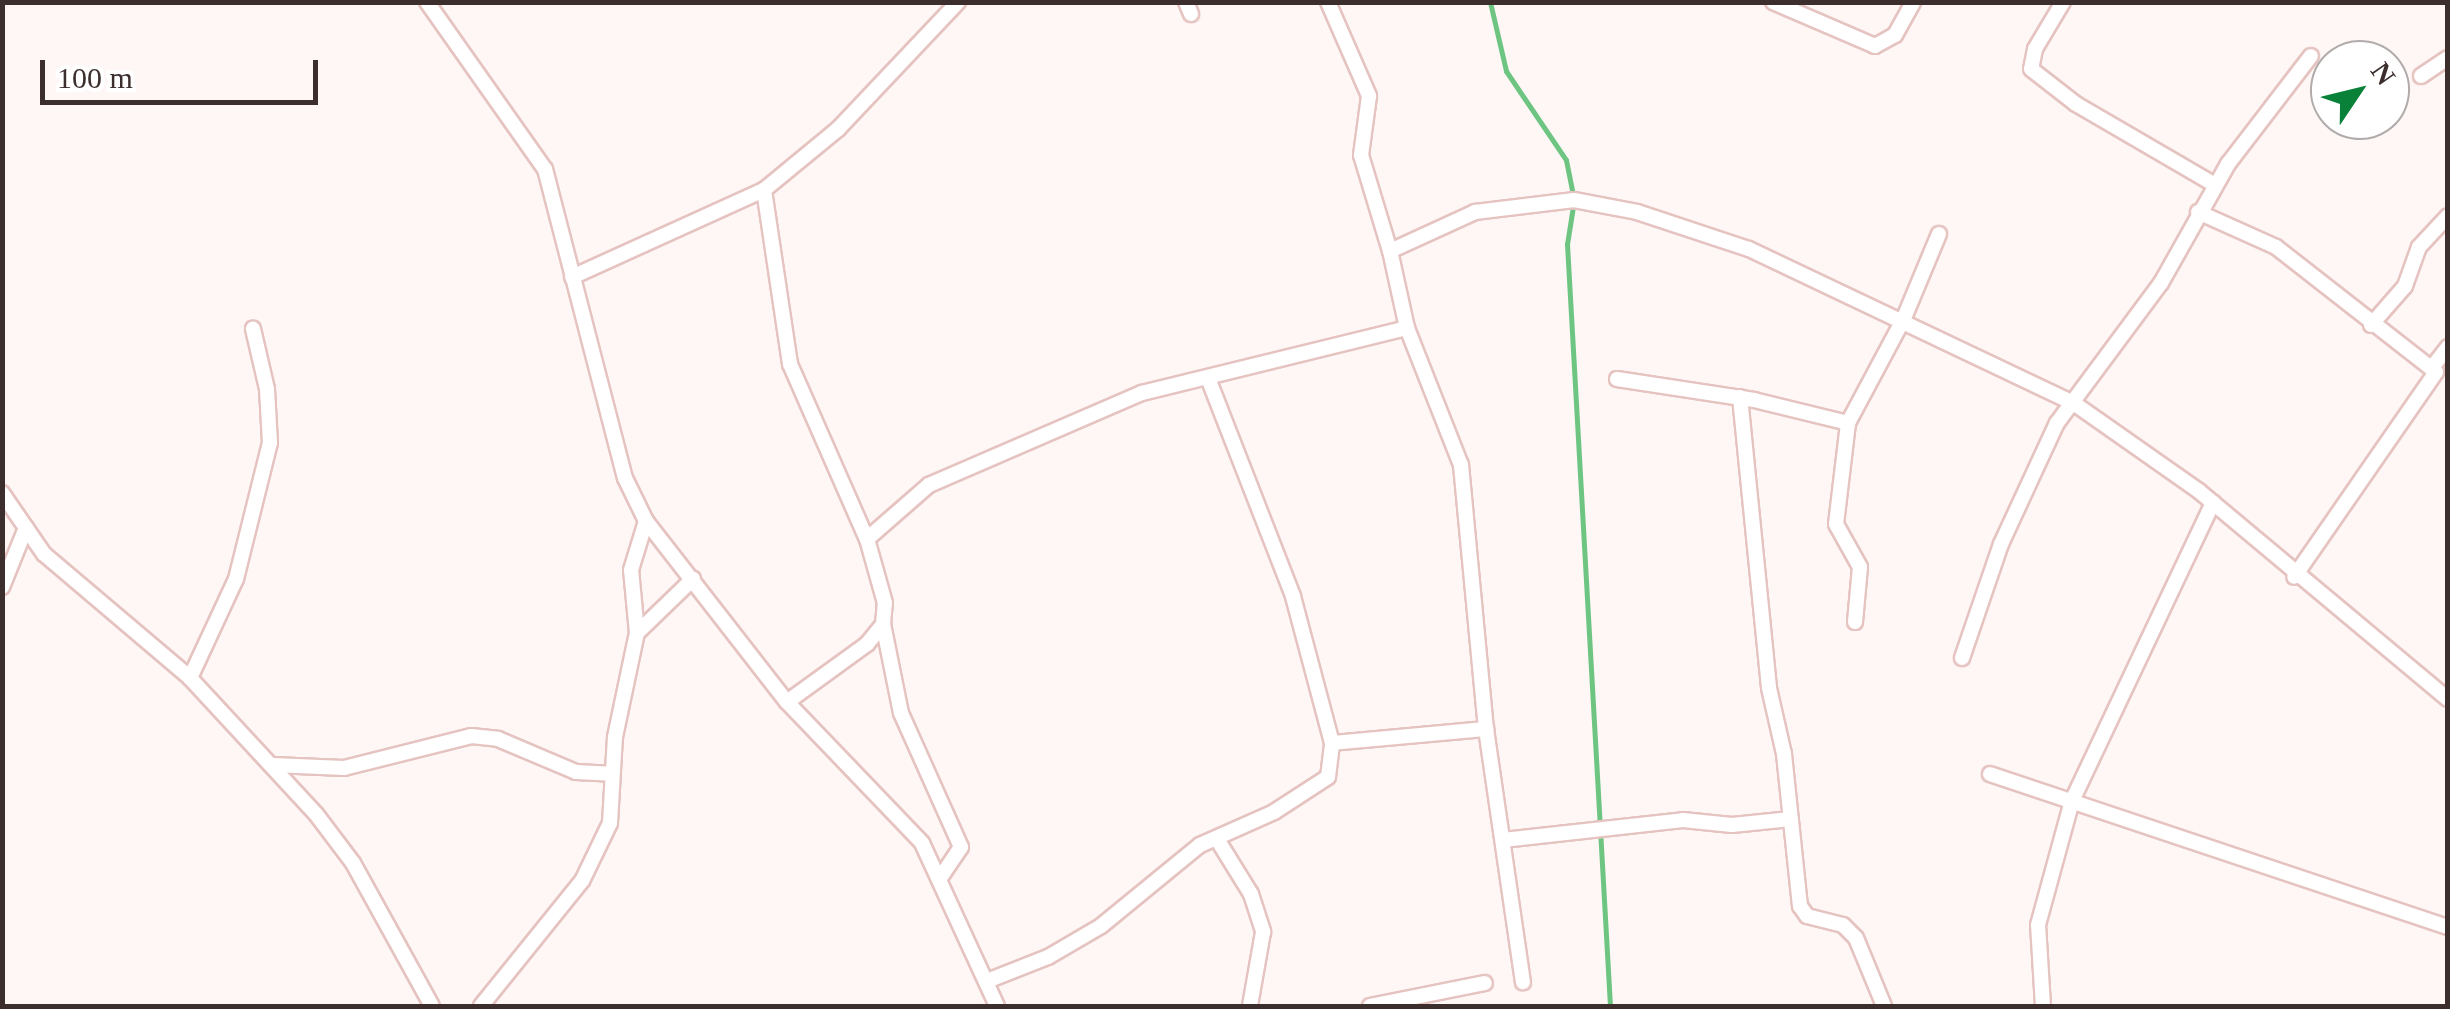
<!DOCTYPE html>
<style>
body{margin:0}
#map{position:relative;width:2450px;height:1009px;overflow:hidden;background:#fef7f6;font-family:Georgia,serif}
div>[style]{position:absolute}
.stream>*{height:5px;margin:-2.5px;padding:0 2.5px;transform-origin:2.5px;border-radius:2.5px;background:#6ec582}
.roads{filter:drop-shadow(2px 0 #e5c3c0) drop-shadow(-2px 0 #e5c3c0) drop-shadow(0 2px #e5c3c0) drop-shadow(0 -2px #e5c3c0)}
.minor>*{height:14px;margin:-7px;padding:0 7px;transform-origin:7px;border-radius:7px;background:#fff}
span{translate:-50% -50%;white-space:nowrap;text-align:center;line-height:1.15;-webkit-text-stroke:8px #fff;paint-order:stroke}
.frame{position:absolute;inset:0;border:5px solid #3b2e2d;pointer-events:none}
.north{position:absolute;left:2310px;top:40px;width:100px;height:100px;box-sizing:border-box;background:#fff;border:2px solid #b1abab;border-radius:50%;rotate:55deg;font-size:28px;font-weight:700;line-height:40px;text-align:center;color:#3b2e2d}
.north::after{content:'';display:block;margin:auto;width:35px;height:45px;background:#098139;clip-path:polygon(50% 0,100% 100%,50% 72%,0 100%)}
.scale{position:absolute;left:40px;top:60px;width:278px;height:45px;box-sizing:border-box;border:5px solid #3b2e2d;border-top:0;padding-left:12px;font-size:30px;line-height:35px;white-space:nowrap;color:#3b2e2d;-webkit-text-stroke:8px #fff;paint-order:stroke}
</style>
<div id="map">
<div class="stream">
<i style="left:1490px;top:2px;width:71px;rotate:76.9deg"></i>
<i style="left:1506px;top:71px;width:107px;rotate:56deg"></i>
<i style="left:1566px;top:160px;width:41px;rotate:78.7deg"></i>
<i style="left:1574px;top:200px;width:45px;rotate:99deg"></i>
<i style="left:1567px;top:244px;width:763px;rotate:86.77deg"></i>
</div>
<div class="roads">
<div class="minor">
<i style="left:427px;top:2px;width:204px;rotate:54.8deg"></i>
<i style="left:545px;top:169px;width:319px;rotate:75.5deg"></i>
<i style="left:625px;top:478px;width:48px;rotate:64deg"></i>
<i style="left:646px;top:521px;width:229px;rotate:52.1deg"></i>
<i style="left:787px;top:702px;width:195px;rotate:46.2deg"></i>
<i style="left:922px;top:843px;width:179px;rotate:65.3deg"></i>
<i style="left:1186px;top:2px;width:13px;rotate:67deg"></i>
<i style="left:1328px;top:2px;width:103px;rotate:66.4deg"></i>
<i style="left:1369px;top:96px;width:60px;rotate:97.7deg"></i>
<i style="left:1361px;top:155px;width:100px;rotate:73.2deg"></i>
<i style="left:1773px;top:2px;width:111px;rotate:23.3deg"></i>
<i style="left:1875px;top:46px;width:23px;rotate:-29deg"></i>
<i style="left:1895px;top:35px;width:38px;rotate:-61deg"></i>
<i style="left:2063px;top:2px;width:55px;rotate:120.8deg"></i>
<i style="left:2035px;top:49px;width:20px;rotate:101deg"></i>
<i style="left:2031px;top:69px;width:57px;rotate:37.9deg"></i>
<i style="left:2076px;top:104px;width:161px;rotate:30.2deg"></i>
<i style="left:2421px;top:76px;width:32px;rotate:-34deg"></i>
<i style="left:764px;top:190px;width:176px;rotate:81.5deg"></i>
<i style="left:790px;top:364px;width:191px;rotate:66.3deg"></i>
<i style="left:2198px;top:212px;width:85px;rotate:24.2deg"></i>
<i style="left:2276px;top:247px;width:203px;rotate:38deg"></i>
<i style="left:2436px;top:372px;width:249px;rotate:124.7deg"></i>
<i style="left:572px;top:277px;width:211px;rotate:-24.4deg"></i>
<i style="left:764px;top:190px;width:96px;rotate:-39.5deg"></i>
<i style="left:838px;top:129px;width:175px;rotate:-46.6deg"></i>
<i style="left:2371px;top:325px;width:52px;rotate:-48.9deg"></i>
<i style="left:2405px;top:286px;width:41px;rotate:-70.3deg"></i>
<i style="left:2419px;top:247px;width:42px;rotate:-46.9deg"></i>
<i style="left:1407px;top:328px;width:147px;rotate:68.5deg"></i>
<i style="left:1461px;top:465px;width:265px;rotate:84.6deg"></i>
<i style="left:1486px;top:729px;width:256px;rotate:81.7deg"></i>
<i style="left:2434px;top:365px;width:23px;rotate:-52deg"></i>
<i style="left:1617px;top:379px;width:139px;rotate:8.7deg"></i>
<i style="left:1754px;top:400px;width:97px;rotate:13.7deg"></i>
<i style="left:1740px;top:397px;width:292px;rotate:84.3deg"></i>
<i style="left:1769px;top:688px;width:68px;rotate:77.2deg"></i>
<i style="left:1784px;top:754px;width:153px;rotate:84deg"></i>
<i style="left:1800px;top:906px;width:12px;rotate:55deg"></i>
<i style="left:1807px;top:916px;width:37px;rotate:14deg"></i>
<i style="left:1843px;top:925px;width:18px;rotate:45deg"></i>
<i style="left:1856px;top:938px;width:74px;rotate:67.6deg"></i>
<i style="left:2px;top:493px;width:74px;rotate:55.5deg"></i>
<i style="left:44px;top:554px;width:192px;rotate:40.3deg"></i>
<i style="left:190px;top:678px;width:185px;rotate:47.2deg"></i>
<i style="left:316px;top:814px;width:61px;rotate:52.9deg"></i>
<i style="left:353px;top:863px;width:163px;rotate:61.1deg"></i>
<i style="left:2px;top:587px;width:64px;rotate:-67.9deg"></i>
<i style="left:1855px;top:622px;width:55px;rotate:-84.8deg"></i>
<i style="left:1860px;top:567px;width:49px;rotate:-119.2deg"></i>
<i style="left:1836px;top:524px;width:102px;rotate:-83.2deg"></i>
<i style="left:1848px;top:423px;width:119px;rotate:-61.9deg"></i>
<i style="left:1904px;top:318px;width:91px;rotate:-67.4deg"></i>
<i style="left:883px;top:624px;width:91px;rotate:78.6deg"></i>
<i style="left:901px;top:713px;width:147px;rotate:65.9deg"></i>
<i style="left:961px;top:847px;width:36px;rotate:124deg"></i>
<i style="left:637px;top:633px;width:78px;rotate:-44deg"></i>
<i style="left:1962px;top:658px;width:120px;rotate:-71.1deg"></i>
<i style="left:2001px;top:544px;width:133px;rotate:-65.2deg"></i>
<i style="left:2057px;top:423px;width:174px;rotate:-53.4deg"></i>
<i style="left:2161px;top:283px;width:137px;rotate:-60.6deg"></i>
<i style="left:2228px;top:164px;width:136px;rotate:-52.5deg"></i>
<i style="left:190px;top:678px;width:109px;rotate:-65.1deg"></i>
<i style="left:236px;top:579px;width:140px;rotate:-76deg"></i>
<i style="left:270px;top:443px;width:54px;rotate:-93.2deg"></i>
<i style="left:267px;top:389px;width:62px;rotate:-103.1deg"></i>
<i style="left:787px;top:702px;width:99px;rotate:-35.9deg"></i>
<i style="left:867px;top:644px;width:26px;rotate:-51deg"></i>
<i style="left:883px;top:624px;width:21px;rotate:-85deg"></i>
<i style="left:885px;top:603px;width:66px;rotate:-105.7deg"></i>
<i style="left:867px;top:539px;width:82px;rotate:-41.1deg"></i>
<i style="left:929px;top:485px;width:232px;rotate:-23.4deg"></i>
<i style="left:1142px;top:393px;width:273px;rotate:-13.8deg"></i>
<i style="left:1407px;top:328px;width:79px;rotate:-102.4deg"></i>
<i style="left:1390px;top:251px;width:94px;rotate:-24.6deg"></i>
<i style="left:1475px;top:212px;width:100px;rotate:-6.9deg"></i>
<i style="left:1574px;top:200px;width:64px;rotate:10.8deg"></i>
<i style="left:1637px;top:212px;width:118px;rotate:18.3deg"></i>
<i style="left:1749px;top:249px;width:361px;rotate:25.4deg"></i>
<i style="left:2075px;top:404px;width:151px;rotate:35.1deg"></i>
<i style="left:2199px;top:491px;width:324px;rotate:39.9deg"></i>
<i style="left:1332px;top:743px;width:155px;rotate:-5.2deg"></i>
<i style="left:273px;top:765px;width:71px;rotate:2.4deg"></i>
<i style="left:344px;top:768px;width:131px;rotate:-14.1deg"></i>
<i style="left:471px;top:736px;width:27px;rotate:6deg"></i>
<i style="left:498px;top:739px;width:85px;rotate:22.9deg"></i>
<i style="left:576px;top:772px;width:35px;rotate:3deg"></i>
<i style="left:1990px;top:774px;width:483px;rotate:18.5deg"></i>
<i style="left:1217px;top:839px;width:65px;rotate:58.3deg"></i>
<i style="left:1251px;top:894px;width:40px;rotate:72deg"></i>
<i style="left:1263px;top:932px;width:75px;rotate:100deg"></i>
<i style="left:1503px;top:840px;width:181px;rotate:-6.3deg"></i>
<i style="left:1683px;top:820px;width:49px;rotate:5.8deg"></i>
<i style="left:1732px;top:825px;width:59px;rotate:-5.8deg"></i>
<i style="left:987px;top:981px;width:66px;rotate:-21.5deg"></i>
<i style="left:1048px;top:957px;width:61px;rotate:-30.3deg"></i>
<i style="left:1101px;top:926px;width:128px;rotate:-39.3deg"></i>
<i style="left:1200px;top:845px;width:81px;rotate:-24deg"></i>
<i style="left:1274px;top:812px;width:64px;rotate:-32.9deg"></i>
<i style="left:1328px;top:777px;width:34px;rotate:-83deg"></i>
<i style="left:1332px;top:743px;width:152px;rotate:-104.9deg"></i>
<i style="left:1293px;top:596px;width:234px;rotate:-111.3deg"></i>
<i style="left:481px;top:1006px;width:161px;rotate:-51.1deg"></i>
<i style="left:582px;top:881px;width:64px;rotate:-64.2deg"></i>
<i style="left:610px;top:823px;width:86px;rotate:-86.7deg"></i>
<i style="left:615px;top:737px;width:106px;rotate:-78.1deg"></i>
<i style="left:637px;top:633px;width:63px;rotate:-95.4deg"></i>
<i style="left:631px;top:570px;width:51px;rotate:-73deg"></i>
<i style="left:1370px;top:1006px;width:117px;rotate:-11.3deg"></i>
<i style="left:2043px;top:1006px;width:81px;rotate:-93.5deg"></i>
<i style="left:2038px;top:925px;width:129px;rotate:-74.7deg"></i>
<i style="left:2072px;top:801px;width:330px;rotate:-64.7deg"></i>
</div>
</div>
<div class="frame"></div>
<div class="north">N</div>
<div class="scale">100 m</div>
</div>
